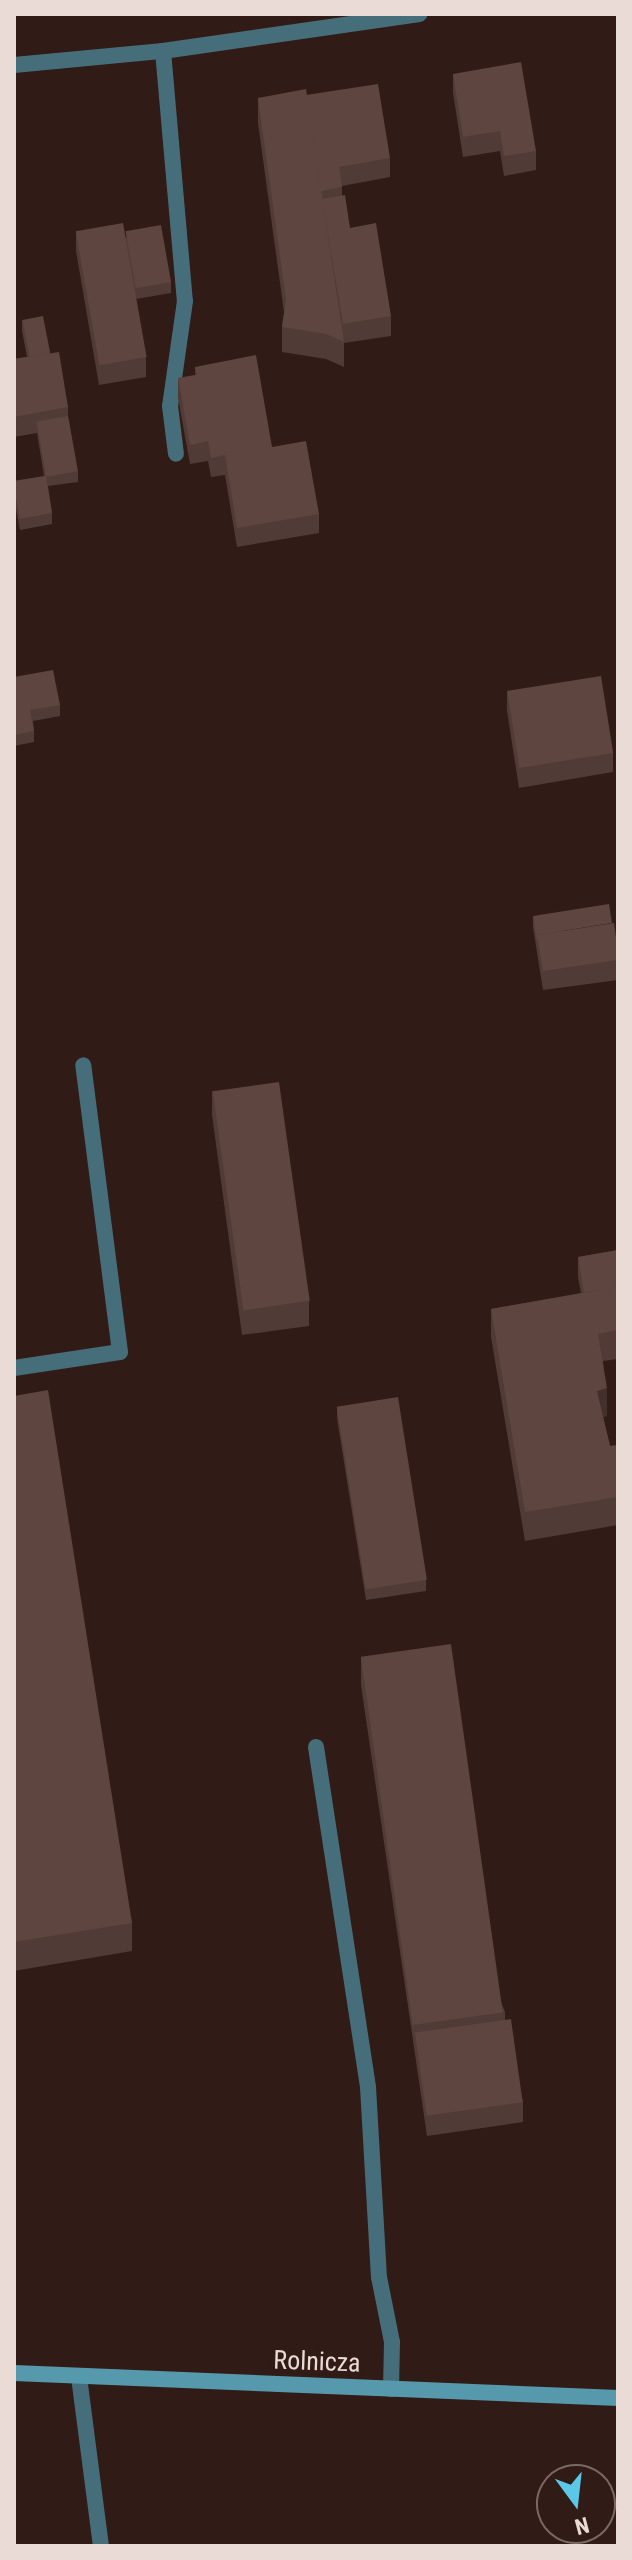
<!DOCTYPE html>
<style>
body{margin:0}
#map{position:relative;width:632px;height:2560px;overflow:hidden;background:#311b16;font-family:"Roboto Condensed",sans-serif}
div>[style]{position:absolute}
.lane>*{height:16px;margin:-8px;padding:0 8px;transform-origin:8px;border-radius:8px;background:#456e7a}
.street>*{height:16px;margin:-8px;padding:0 8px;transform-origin:8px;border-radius:8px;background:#456e7a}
.secondary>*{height:16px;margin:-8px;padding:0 8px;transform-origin:8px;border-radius:8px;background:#5699ad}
.wall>*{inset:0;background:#513b36}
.shaded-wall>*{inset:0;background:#42302c}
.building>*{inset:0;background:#5e453f;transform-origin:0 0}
span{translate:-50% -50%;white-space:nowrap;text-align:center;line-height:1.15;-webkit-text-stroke:8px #311b16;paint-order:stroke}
.street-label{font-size:26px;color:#ebdbd7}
.frame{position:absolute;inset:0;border:16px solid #ebdbd7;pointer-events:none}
.north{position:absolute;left:536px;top:2464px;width:80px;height:80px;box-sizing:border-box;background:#311b16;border:2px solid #7b6863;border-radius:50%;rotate:165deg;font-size:22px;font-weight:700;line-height:32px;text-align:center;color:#ebdbd7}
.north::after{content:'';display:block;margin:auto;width:28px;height:36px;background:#5bc8e7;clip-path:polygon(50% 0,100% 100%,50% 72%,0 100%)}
</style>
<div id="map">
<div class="lane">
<i style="left:163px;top:51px;width:251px;rotate:85deg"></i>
<i style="left:185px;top:301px;width:106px;rotate:98.1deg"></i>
<i style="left:170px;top:406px;width:48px;rotate:82.9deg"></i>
<i style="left:14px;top:1368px;width:107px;rotate:-8.6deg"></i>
<i style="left:120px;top:1352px;width:289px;rotate:-97.3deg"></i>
<i style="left:316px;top:1747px;width:344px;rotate:81.3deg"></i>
<i style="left:368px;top:2087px;width:190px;rotate:86.7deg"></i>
<i style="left:379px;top:2277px;width:66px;rotate:78.7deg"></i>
<i style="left:392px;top:2342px;width:47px;rotate:91.2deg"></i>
<i style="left:79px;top:2377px;width:170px;rotate:82.6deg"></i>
</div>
<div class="street">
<i style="left:14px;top:65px;width:150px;rotate:-5.4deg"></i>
<i style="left:163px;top:51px;width:259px;rotate:-8.2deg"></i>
</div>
<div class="secondary">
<i style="left:14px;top:2373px;width:605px;rotate:2.37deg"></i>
</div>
<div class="wall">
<i style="clip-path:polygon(453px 74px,536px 151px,536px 170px,504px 176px,500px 151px,463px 157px,453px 93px)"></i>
<i style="clip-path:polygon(306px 95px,390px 158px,390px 177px,342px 186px,342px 196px,350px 228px,391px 316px,391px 336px,344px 343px,344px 367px,326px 359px,282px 352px,282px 327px,284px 312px,258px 123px,258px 98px)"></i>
<i style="clip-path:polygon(76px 231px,126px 237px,171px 282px,171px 293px,136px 299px,146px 357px,146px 377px,99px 385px,76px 251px)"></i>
<i style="clip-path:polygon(22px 320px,50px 353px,68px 407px,68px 416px,78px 471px,78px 482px,48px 486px,52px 513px,52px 524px,20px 530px,14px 499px,14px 481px,44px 476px,37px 433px,14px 437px,14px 359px,27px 357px,22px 331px)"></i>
<i style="clip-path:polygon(195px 367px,272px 447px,319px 514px,319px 533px,237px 547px,225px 475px,211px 477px,208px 461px,190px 464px,178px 398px,178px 378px,195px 375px)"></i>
<i style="clip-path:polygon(14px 677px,60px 705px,60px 716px,33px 721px,34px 731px,34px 742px,14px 746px)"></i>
<i style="clip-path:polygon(507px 691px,613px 753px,613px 772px,519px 788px,507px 711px)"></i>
<i style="clip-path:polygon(533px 916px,618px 960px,618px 980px,543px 990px,533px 927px)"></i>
<i style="clip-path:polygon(212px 1090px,309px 1301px,309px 1326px,242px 1335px,212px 1115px)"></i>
<i style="clip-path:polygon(618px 1250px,618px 1359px,603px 1361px,607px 1416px,603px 1417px,610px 1446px,618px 1445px,618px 1525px,525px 1541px,491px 1337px,491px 1309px,581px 1293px,578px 1277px,578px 1257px)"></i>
<i style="clip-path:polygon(14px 1396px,132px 1923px,132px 1951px,14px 1971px)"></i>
<i style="clip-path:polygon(337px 1407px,426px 1580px,426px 1591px,366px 1600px,337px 1418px)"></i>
<i style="clip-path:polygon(361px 1657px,505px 2012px,505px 2020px,523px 2102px,523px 2122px,427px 2136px,361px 1685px)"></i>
</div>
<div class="shaded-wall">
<i style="clip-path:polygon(607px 1388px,607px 1416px,597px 1419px,597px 1391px)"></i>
</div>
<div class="building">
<i style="clip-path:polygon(521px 62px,536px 151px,504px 156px,500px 131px,463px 137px,453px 74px)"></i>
<i style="clip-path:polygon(378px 84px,390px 158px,339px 167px,342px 187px,321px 191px,306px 95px)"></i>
<i style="clip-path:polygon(306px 89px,344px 342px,326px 334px,282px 327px,286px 300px,258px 98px)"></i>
<i style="clip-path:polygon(345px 195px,350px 228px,376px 223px,391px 316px,343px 324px,322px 199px)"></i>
<i style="left:123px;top:223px;width:136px;height:48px;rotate:80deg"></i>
<i style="left:161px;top:225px;width:58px;height:36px;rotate:80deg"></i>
<i style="left:43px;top:316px;width:38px;height:21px;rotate:79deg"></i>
<i style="clip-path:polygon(59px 352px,68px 407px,14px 417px,14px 359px)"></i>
<i style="clip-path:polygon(256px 355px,272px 447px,306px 441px,319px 514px,237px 528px,225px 455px,211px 458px,208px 441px,190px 445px,178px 378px,197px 375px,195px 367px)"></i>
<i style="left:68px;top:416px;width:56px;height:32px;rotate:80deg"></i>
<i style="clip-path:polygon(46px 476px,52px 513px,20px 519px,14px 488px,14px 481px)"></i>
<i style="clip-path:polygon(53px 670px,60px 705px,30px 710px,34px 731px,14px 735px,14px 677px)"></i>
<i style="left:601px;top:676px;width:78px;height:95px;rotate:81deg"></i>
<i style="clip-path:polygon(609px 904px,612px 923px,537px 935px,537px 943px,533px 916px)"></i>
<i style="clip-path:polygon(614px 923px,618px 951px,618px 960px,543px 971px,537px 935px)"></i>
<i style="left:279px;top:1082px;width:221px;height:67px;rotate:82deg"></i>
<i style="clip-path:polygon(618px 1250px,618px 1287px,584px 1293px,578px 1257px)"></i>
<i style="clip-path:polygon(618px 1287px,618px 1330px,598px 1334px,607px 1388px,597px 1391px,610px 1446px,618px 1445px,618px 1497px,525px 1512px,491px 1309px)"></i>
<i style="clip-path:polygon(48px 1390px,132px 1923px,14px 1942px,14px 1396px)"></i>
<i style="left:398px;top:1397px;width:185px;height:62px;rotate:81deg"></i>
<i style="left:451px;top:1644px;width:372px;height:91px;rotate:82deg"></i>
<i style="left:511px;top:2019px;width:84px;height:97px;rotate:82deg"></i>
</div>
<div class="street-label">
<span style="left:317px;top:2362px;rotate:2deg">Rolnicza</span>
</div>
<div class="frame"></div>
<div class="north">N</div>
</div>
